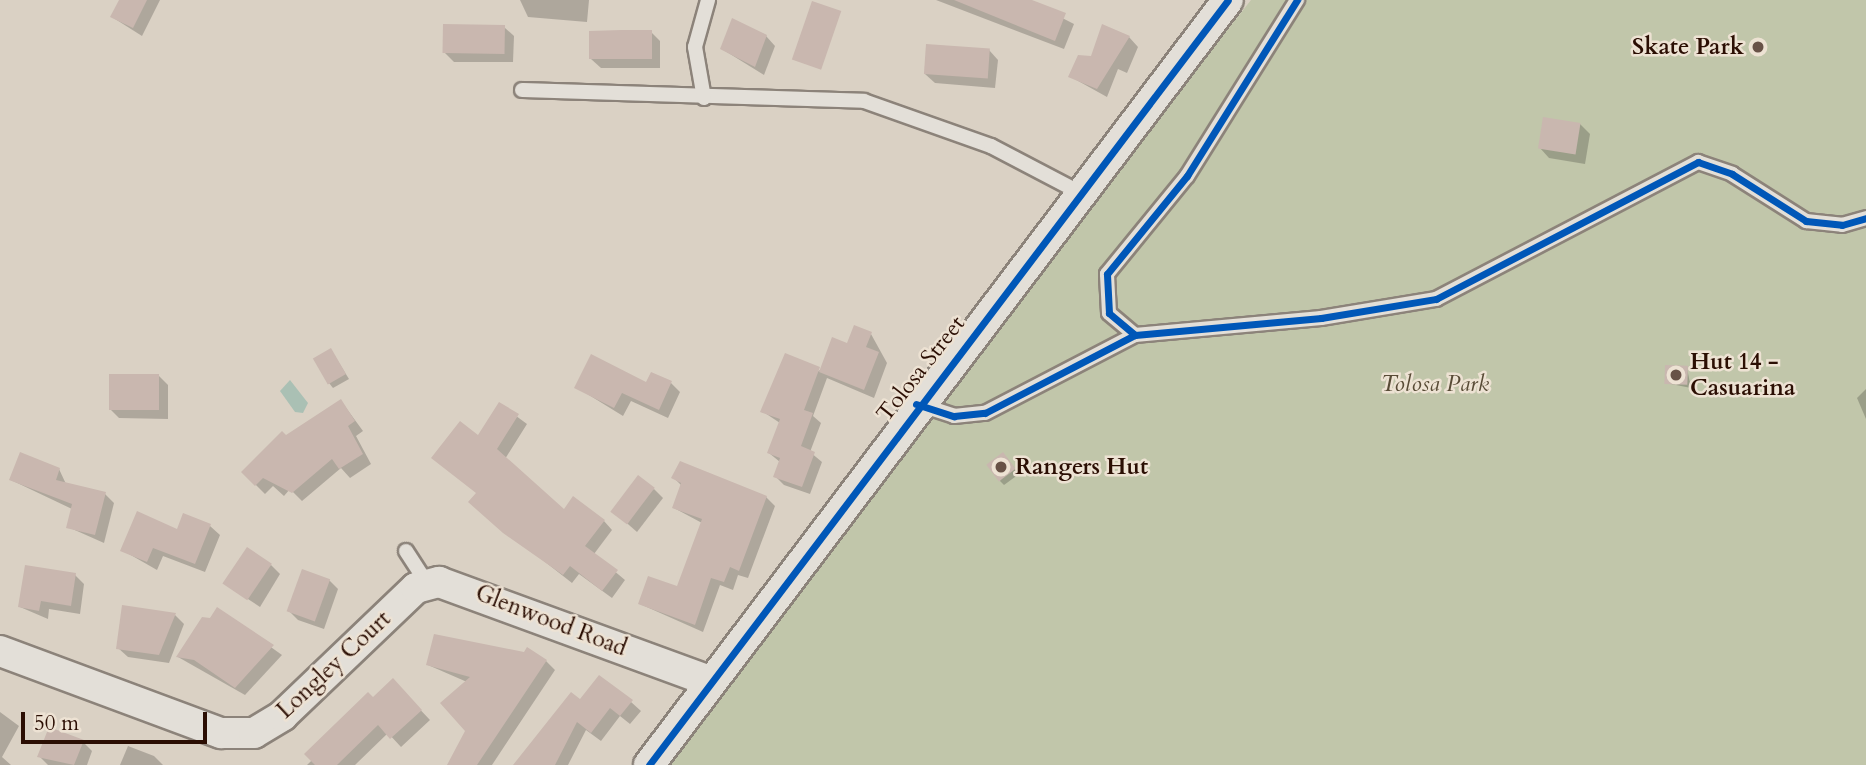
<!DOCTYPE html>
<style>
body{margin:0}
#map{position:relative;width:1866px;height:765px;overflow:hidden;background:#dad1c4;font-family:Cardo,serif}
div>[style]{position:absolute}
.green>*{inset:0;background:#c1c6aa}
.water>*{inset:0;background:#aac0b4}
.shadow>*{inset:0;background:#0003}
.building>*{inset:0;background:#c9b7af;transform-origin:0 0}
.roads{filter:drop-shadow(2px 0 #8c837a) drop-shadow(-2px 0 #8c837a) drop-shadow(0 2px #8c837a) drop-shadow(0 -2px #8c837a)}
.service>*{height:14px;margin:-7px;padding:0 7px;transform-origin:7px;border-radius:7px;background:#e3dfd8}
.minor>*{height:30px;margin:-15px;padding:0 15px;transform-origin:15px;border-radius:15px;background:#e3dfd8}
.cycleway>*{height:7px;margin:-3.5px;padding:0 3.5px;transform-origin:3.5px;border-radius:3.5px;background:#0057b8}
.dots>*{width:19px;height:19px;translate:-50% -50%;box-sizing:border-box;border:4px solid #ede2d3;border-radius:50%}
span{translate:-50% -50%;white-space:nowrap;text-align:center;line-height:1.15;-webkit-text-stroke:5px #ede2d3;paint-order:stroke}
.poi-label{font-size:23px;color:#2b0e03;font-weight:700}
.right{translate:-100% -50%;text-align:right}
.left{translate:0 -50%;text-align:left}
.street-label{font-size:23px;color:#2b0e03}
.park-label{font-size:23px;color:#584b36;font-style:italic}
.scale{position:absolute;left:21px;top:712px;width:186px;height:32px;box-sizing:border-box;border:4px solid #2b0e03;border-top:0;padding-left:9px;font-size:21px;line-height:24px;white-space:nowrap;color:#2b0e03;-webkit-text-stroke:5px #ede2d3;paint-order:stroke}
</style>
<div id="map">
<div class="green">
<i style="clip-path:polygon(1251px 0,1866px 0,1866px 765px,664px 765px,926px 410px)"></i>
</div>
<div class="water">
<i style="clip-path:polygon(290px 380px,308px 403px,303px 413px,295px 412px,280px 391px)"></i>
</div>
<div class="shadow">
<i style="clip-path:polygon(121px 0,160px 0,142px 36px,112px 17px)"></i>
<i style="clip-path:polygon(520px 0,589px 0,587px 22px,528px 17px)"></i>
<i style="clip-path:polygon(936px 0,1027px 0,1074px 24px,1064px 49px)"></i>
<i style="clip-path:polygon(504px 27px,514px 36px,513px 62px,454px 62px,445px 53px)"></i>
<i style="clip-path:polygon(651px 32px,660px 41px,660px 68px,601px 68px,591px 59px)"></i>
<i style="clip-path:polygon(766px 36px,775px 46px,764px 75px,722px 49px)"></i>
<i style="clip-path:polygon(1129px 37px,1138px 47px,1127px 73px,1118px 69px,1107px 97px,1071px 77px)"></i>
<i style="clip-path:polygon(989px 50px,998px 60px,995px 88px,935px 83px,925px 74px)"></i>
<i style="clip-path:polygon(1580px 124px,1590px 134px,1585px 164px,1549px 158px,1540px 148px)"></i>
<i style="clip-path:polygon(871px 334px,887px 363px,874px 398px,827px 378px,813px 416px,821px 423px,810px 452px,822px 462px,810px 494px,784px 485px,775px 476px,780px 462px,769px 453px,780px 423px,762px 411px)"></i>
<i style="clip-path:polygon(331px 350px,349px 379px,333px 388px,329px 383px)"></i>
<i style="clip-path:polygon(1687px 368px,1691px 388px,1666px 383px)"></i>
<i style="clip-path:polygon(159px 376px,168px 385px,168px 419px,119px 418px,110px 409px)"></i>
<i style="clip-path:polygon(671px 383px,680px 392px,668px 418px,631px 401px,623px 416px,576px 387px)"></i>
<i style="clip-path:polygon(1866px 389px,1866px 419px,1857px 398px)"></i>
<i style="clip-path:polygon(341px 401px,363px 431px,356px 436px,371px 464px,350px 478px,341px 468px,302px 501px,290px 489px,284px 496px,273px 486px,265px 494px,243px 472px)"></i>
<i style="clip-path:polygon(500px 404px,527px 424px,505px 459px,564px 511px,604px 521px,612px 530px,594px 554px,625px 580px,612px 598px,579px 574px,572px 583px,479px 510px,478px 438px)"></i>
<i style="clip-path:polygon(1007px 458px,1019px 474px,1004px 485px,1000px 481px)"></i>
<i style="clip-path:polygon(59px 469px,66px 484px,105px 494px,114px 503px,104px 543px,68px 527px,72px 509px,11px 480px)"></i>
<i style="clip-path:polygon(673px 477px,766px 497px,775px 506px,748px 578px,738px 575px,733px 590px,720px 585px,703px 632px,640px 604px,678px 588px,702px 523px,674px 508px,682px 486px)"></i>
<i style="clip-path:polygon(654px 489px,663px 498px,637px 532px,613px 511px)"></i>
<i style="clip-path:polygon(210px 526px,220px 535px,205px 572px,163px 556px,157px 570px,122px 550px)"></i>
<i style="clip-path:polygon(271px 565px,280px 574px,260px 607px,225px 584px)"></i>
<i style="clip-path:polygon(75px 575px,84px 584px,80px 614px,49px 609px,48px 619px,20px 607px)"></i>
<i style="clip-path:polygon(329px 580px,338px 589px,324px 629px,298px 620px,289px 611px)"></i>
<i style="clip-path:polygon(218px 609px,282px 655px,245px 695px,178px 657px)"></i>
<i style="clip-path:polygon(175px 615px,184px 624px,169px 663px,128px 657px,118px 648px)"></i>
<i style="clip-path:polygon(546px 661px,555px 670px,492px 765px,449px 765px,468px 730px,467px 682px,428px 665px)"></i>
<i style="clip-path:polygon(393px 681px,430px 720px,401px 747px,388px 733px,355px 765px,307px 765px)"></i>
<i style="clip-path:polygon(581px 701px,631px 702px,641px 711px,630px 724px,620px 716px,601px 741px,586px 730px,568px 765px,516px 765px)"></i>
<i style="clip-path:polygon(0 712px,19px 726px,2px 757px,11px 765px,0 765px)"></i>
<i style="clip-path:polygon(83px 742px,92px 751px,87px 765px,48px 765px,39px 756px)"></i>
<i style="clip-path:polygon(128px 746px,154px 756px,163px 765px,120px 765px)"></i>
</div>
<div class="building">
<i style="clip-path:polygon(119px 0,147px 0,133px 28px,110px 17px)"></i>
<i style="clip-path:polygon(954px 0,1032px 0,1066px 13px,1055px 41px)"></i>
<i style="left:812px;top:1px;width:31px;height:62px;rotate:19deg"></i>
<i style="clip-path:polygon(732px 18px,767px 35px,755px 67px,720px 49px)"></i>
<i style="left:443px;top:24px;width:62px;height:29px;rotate:1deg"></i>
<i style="clip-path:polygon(1102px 24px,1130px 36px,1097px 89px,1068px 77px,1078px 55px,1091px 56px)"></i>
<i style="clip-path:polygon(621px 30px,652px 30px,652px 59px,589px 59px,589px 31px)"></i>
<i style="left:926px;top:44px;width:64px;height:30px;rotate:4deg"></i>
<i style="left:1543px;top:117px;width:38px;height:32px;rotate:9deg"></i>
<i style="clip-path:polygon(854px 325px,872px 332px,866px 347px,879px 352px,864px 390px,819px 372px,832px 337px,847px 343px)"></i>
<i style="left:331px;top:348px;width:30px;height:21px;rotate:60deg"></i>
<i style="clip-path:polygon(785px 353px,820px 367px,804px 410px,813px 413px,801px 446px,815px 452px,802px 487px,773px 477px,780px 458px,767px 453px,780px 419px,760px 412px)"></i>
<i style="clip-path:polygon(591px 354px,646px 382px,651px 372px,672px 381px,659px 410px,622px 393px,614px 408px,574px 388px)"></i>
<i style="left:1665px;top:365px;width:23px;height:19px;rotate:2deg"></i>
<i style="left:109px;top:374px;width:50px;height:36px"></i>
<i style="clip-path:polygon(341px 399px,355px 421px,348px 426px,363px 454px,339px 469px,332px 459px,292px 493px,263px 478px,255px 486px,241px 472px,282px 431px,286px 435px)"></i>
<i style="clip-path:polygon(499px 402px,519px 414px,497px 449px,564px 509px,573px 496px,605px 520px,585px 546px,618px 570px,602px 591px,570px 566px,563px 575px,503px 533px,468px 502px,476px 493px,431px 458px,460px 421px,478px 435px)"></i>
<i style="clip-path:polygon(20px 452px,60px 468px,56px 480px,106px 492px,95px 535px,66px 528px,72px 504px,9px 480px)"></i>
<i style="left:1003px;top:452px;width:21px;height:21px;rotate:53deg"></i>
<i style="clip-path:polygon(680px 461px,767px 496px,739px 571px,730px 567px,724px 582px,711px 578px,695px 625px,638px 604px,648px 576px,677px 586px,702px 519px,672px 508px,681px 483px,671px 478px)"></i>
<i style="left:638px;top:475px;width:21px;height:46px;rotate:37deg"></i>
<i style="clip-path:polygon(137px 511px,177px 529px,183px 513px,211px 524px,195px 564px,153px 548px,147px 562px,120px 551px)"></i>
<i style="left:247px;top:547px;width:30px;height:44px;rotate:34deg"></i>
<i style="clip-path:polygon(25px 565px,76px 573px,71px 606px,41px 601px,39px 611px,18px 607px)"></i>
<i style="left:302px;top:569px;width:30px;height:45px;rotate:20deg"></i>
<i style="clip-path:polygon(122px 605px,176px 613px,159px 655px,116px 649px)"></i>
<i style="clip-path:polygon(217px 607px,274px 645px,235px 688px,194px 660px,176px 657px,202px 617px,210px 618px)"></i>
<i style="clip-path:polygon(434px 634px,524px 652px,527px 647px,547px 660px,477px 765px,447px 765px,465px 731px,440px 703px,470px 677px,426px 665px)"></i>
<i style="clip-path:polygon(599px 675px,633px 700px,620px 716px,610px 708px,591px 733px,577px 722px,555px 765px,513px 765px,571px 692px,580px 699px)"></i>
<i style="clip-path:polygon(393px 678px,422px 710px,390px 739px,378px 725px,337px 765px,315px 765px,304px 754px,368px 692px,373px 697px)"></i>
<i style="clip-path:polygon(49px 727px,84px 740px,74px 765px,37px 757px)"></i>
</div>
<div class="roads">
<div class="service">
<i style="left:522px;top:90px;width:342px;rotate:1.8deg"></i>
<i style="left:864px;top:101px;width:135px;rotate:19.5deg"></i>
<i style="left:991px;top:146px;width:104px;rotate:27.6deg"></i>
<i style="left:704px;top:98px;width:52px;rotate:-100deg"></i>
<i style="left:695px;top:47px;width:49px;rotate:-74.5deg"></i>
<i style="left:1135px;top:335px;width:34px;rotate:-140deg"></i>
<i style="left:1109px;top:313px;width:39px;rotate:-93deg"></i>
<i style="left:1107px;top:274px;width:127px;rotate:-50.8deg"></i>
<i style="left:1187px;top:176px;width:208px;rotate:-58deg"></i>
<i style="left:918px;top:404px;width:38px;rotate:18deg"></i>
<i style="left:954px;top:416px;width:31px;rotate:-6deg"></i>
<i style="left:985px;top:413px;width:169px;rotate:-27.5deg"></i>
<i style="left:1135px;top:335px;width:187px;rotate:-5.2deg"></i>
<i style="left:1321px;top:318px;width:117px;rotate:-9.4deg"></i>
<i style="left:1436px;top:299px;width:296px;rotate:-27.6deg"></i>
<i style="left:1698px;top:162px;width:36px;rotate:19deg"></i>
<i style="left:1732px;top:174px;width:88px;rotate:32.4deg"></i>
<i style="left:1806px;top:221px;width:36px;rotate:6deg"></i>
<i style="left:1842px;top:225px;width:25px;rotate:-16deg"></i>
<i style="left:406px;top:551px;width:38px;rotate:57deg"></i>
</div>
<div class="minor">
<i style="left:0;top:651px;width:236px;rotate:20.4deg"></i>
<i style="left:221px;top:733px;width:33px"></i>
<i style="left:254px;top:733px;width:33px;rotate:-31deg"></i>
<i style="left:282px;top:716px;width:185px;rotate:-43.7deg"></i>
<i style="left:416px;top:588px;width:24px;rotate:-15deg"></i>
<i style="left:439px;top:582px;width:289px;rotate:20.1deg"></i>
<i style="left:649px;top:765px;width:959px;rotate:-52.88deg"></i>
</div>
</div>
<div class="cycleway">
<i style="left:1135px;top:335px;width:34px;rotate:-140deg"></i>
<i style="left:1109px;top:313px;width:39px;rotate:-93deg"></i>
<i style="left:1107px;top:274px;width:127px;rotate:-50.8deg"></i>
<i style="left:1187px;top:176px;width:208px;rotate:-58deg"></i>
<i style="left:916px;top:404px;width:40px;rotate:18deg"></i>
<i style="left:954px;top:416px;width:31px;rotate:-6deg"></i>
<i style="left:985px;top:413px;width:169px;rotate:-27.5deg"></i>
<i style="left:1135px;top:335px;width:187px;rotate:-5.2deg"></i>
<i style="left:1321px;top:318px;width:117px;rotate:-9.4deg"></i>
<i style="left:1436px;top:299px;width:296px;rotate:-27.6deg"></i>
<i style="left:1698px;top:162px;width:36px;rotate:19deg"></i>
<i style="left:1732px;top:174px;width:88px;rotate:32.4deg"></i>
<i style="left:1806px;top:221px;width:36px;rotate:6deg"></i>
<i style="left:1842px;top:225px;width:25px;rotate:-16deg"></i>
<i style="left:649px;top:765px;width:959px;rotate:-52.88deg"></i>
</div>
<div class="dots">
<i style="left:1758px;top:47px;background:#685247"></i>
<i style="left:1676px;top:375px;background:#685247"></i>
<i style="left:1001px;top:467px;background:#685247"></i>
</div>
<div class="poi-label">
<span class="right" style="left:1744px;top:47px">Skate Park</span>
<span class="left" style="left:1690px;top:375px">Hut 14 -<br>Casuarina</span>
<span class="left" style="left:1015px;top:467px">Rangers Hut</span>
</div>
<div class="street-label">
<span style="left:921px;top:369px;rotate:-52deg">Tolosa Street</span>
<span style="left:551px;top:621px;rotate:21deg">Glenwood Road</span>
<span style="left:334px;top:665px;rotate:-43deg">Longley Court</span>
</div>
<div class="park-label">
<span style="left:1435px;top:384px">Tolosa Park</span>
</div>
<div class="scale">50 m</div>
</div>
